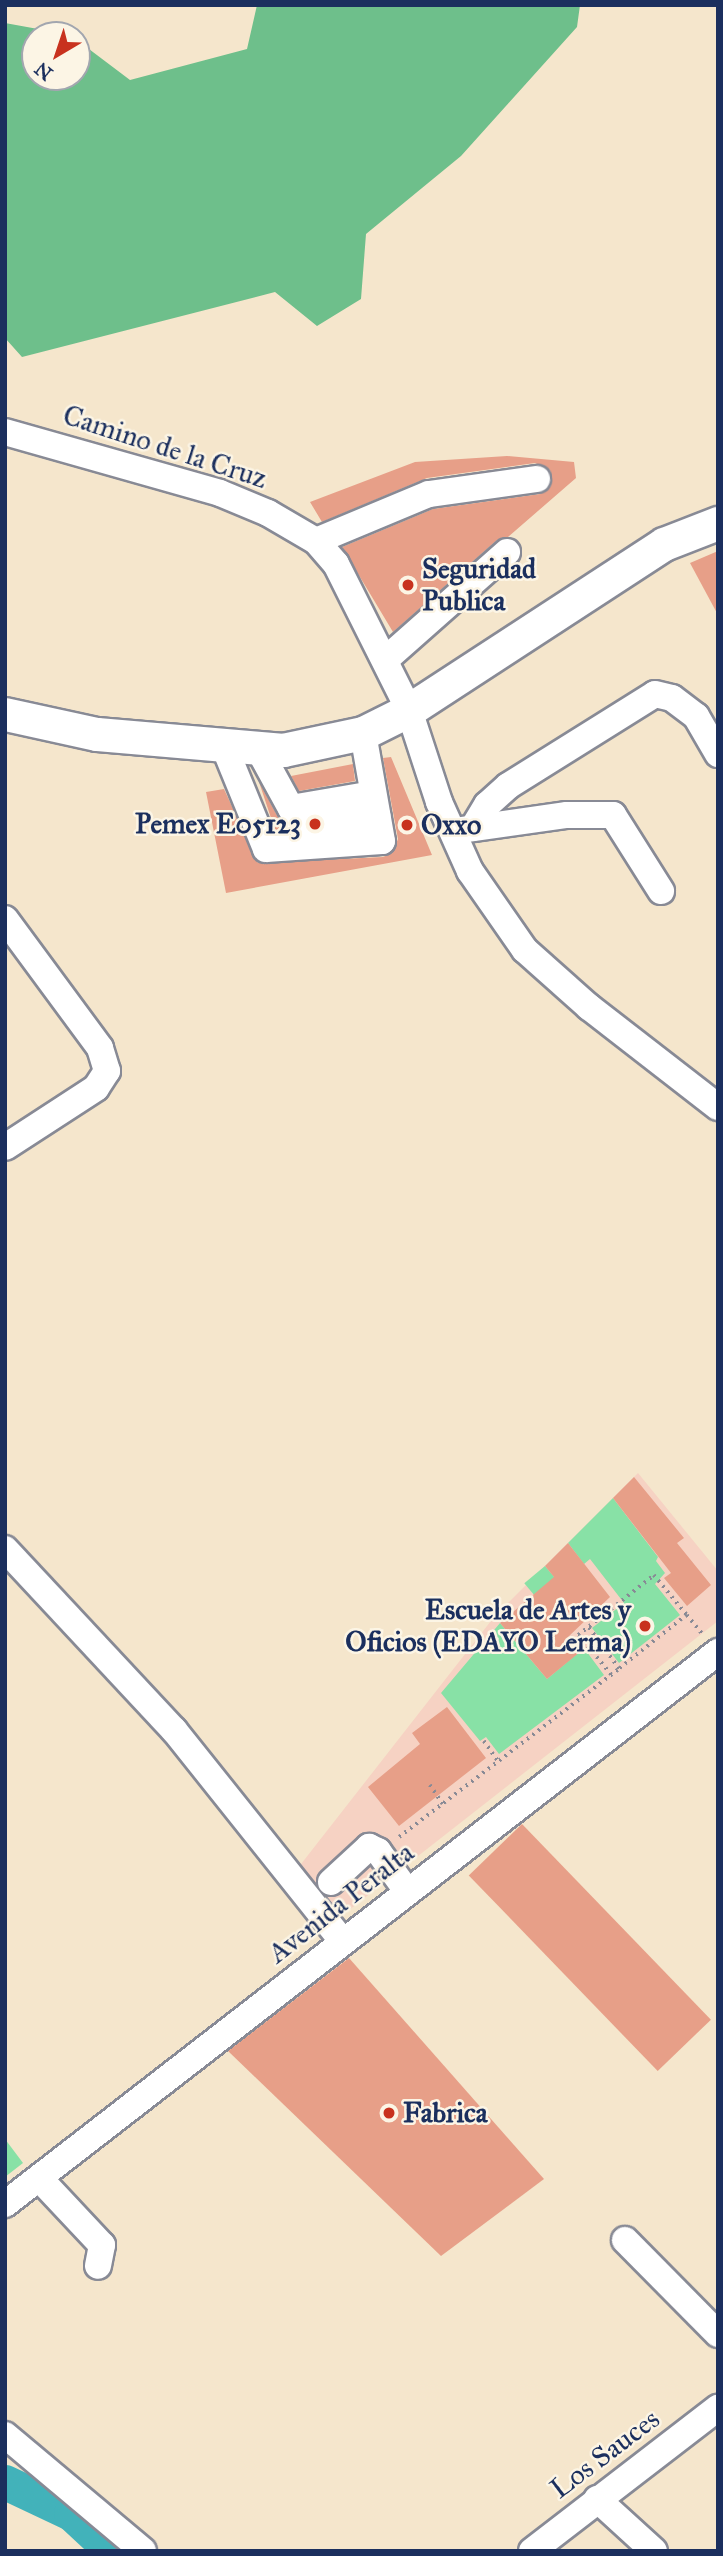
<!DOCTYPE html>
<style>
body{margin:0}
#map{position:relative;width:723px;height:2556px;overflow:hidden;background:#f5e6cc;font-family:"IM FELL Great Primer",serif}
div>[style]{position:absolute}
.built>*{inset:0;background:#f6d2c3}
.green>*{inset:0;background:#88e1a6;transform-origin:0 0}
.forest>*{inset:0;background:#6ebf8b}
.river>*{height:35px;margin:-17.5px;padding:0 17.5px;transform-origin:17.5px;border-radius:17.5px;background:#42b2ba}
.building>*{inset:0;background:#e79f88;transform-origin:0 0}
.path>*{height:3.5px;margin-top:-1.75px;transform-origin:0;background:repeating-linear-gradient(90deg,#888a95 0 2px,transparent 0 7px)}
.roads{filter:drop-shadow(2px 0 #888a95) drop-shadow(-2px 0 #888a95) drop-shadow(0 2px #888a95) drop-shadow(0 -2px #888a95)}
.minor>*{height:26px;margin:-13px;padding:0 13px;transform-origin:13px;border-radius:13px;background:#fff}
.major>*{height:33px;margin:-16.5px;padding:0 16.5px;transform-origin:16.5px;border-radius:16.5px;background:#fff}
.dots>*{width:19px;height:19px;translate:-50% -50%;box-sizing:border-box;border:4px solid #fcf5e5;border-radius:50%}
span{translate:-50% -50%;white-space:nowrap;text-align:center;line-height:1.15;-webkit-text-stroke:5px #fcf5e5;paint-order:stroke}
.street-label{font-size:28px;color:#1b2f5e}
.poi-label{font-size:28px;color:#1b2f5e;font-weight:700}
.left{translate:0 -50%;text-align:left}
.right{translate:-100% -50%;text-align:right}
.frame{position:absolute;inset:0;border:7px solid #1b2f5e;pointer-events:none}
.north{position:absolute;left:21px;top:21px;width:70px;height:70px;box-sizing:border-box;background:#fcf5e5;border:2px solid #a2a6af;border-radius:50%;rotate:219deg;font-size:19px;font-weight:700;line-height:28px;text-align:center;color:#1b2f5e}
.north::after{content:'';display:block;margin:auto;width:24px;height:32px;background:#c8321e;clip-path:polygon(50% 0,100% 100%,50% 72%,0 100%)}
</style>
<div id="map">
<div class="built">
<i style="clip-path:polygon(638px 1473px,718px 1571px,718px 1621px,335px 1921px,294px 1873px,494px 1617px)"></i>
</div>
<div class="green">
<i style="clip-path:polygon(613px 1498px,658px 1557px,656px 1561px,665px 1573px,655px 1584px,680px 1615px,619px 1663px,592px 1628px,624px 1603px,590px 1559px,584px 1564px,568px 1543px)"></i>
<i style="left:545px;top:1566px;width:33px;height:27px;rotate:50deg"></i>
<i style="clip-path:polygon(500px 1623px,547px 1679px,584px 1648px,604px 1675px,499px 1754px,486px 1737px,480px 1741px,441px 1693px)"></i>
<i style="clip-path:polygon(5px 2139px,23px 2163px,5px 2177px)"></i>
</div>
<div class="forest">
<i style="clip-path:polygon(257px 5px,580px 5px,577px 27px,461px 156px,366px 234px,361px 299px,317px 326px,275px 292px,22px 357px,5px 338px,5px 23px,71px 35px,35px 35px,35px 77px,77px 77px,77px 40px,130px 80px,247px 49px)"></i>
</div>
<div class="river">
<i style="left:5px;top:2482px;width:73px;rotate:25.2deg"></i>
<i style="left:71px;top:2513px;width:56px;rotate:42.8deg"></i>
</div>
<div class="building">
<i style="clip-path:polygon(507px 456px,574px 462px,576px 478px,508px 537px,497px 540px,393px 632px,342px 547px,433px 509px,540px 494px,551px 486px,550px 470px,535px 463px,427px 478px,322px 522px,310px 502px,415px 462px)"></i>
<i style="clip-path:polygon(718px 551px,718px 615px,690px 563px)"></i>
<i style="clip-path:polygon(391px 757px,432px 855px,226px 893px,206px 792px,224px 789px,258px 863px,383px 857px,392px 853px,398px 839px,383px 758px)"></i>
<i style="clip-path:polygon(353px 764px,355px 781px,299px 791px,291px 776px)"></i>
<i style="clip-path:polygon(259px 782px,286px 832px,276px 833px)"></i>
<i style="clip-path:polygon(634px 1477px,684px 1538px,677px 1543px,711px 1585px,687px 1606px,664px 1578px,671px 1573px,613px 1498px)"></i>
<i style="clip-path:polygon(568px 1543px,610px 1597px,568px 1637px,580px 1652px,547px 1679px,500px 1623px,554px 1577px,545px 1566px)"></i>
<i style="clip-path:polygon(447px 1707px,486px 1758px,399px 1826px,368px 1787px,420px 1744px,412px 1733px)"></i>
<i style="left:522px;top:1824px;width:272px;height:74px;rotate:46deg"></i>
<i style="clip-path:polygon(349px 1958px,544px 2179px,441px 2256px,228px 2051px)"></i>
</div>
<div class="path">
<i style="left:687px;top:1615px;width:26px;rotate:51deg"></i>
<i style="left:611px;top:1675px;width:52px;rotate:-129.5deg"></i>
<i style="left:578px;top:1635px;width:97px;rotate:-38.3deg"></i>
<i style="left:654px;top:1575px;width:52px;rotate:50.5deg"></i>
<i style="left:687px;top:1615px;width:87px;rotate:141.5deg"></i>
<i style="left:484px;top:1741px;width:24px;rotate:55deg"></i>
<i style="left:430px;top:1785px;width:23px;rotate:56deg"></i>
<i style="left:399px;top:1837px;width:277px;rotate:-37.4deg"></i>
<i style="left:619px;top:1669px;width:52px;rotate:-126.4deg"></i>
</div>
<div class="roads">
<div class="minor">
<i style="left:5px;top:432px;width:223px;rotate:15.8deg"></i>
<i style="left:220px;top:493px;width:52px;rotate:22.6deg"></i>
<i style="left:268px;top:513px;width:56px;rotate:30.3deg"></i>
<i style="left:316px;top:541px;width:30px;rotate:49deg"></i>
<i style="left:336px;top:564px;width:163px;rotate:63.4deg"></i>
<i style="left:409px;top:710px;width:97px;rotate:71.9deg"></i>
<i style="left:439px;top:802px;width:76px;rotate:65.8deg"></i>
<i style="left:470px;top:871px;width:96px;rotate:55.2deg"></i>
<i style="left:525px;top:950px;width:86px;rotate:41.7deg"></i>
<i style="left:589px;top:1007px;width:163px;rotate:37.8deg"></i>
<i style="left:316px;top:541px;width:122px;rotate:-22.6deg"></i>
<i style="left:429px;top:494px;width:109px;rotate:-7.9deg"></i>
<i style="left:385px;top:660px;width:163px;rotate:-41.5deg"></i>
<i style="left:224px;top:746px;width:111px;rotate:67.8deg"></i>
<i style="left:266px;top:849px;width:116px;rotate:-3.9deg"></i>
<i style="left:382px;top:841px;width:110px;rotate:-100deg"></i>
<i style="left:258px;top:748px;width:88px;rotate:61.4deg"></i>
<i style="left:300px;top:825px;width:78px;rotate:-6.7deg"></i>
<i style="left:291px;top:808px;width:83px;rotate:-9.7deg"></i>
<i style="left:473px;top:828px;width:27px;rotate:-59deg"></i>
<i style="left:487px;top:805px;width:28px;rotate:-42deg"></i>
<i style="left:508px;top:786px;width:173px;rotate:-32deg"></i>
<i style="left:655px;top:694px;width:17px;rotate:13deg"></i>
<i style="left:672px;top:698px;width:30px;rotate:37deg"></i>
<i style="left:696px;top:716px;width:44px;rotate:59.9deg"></i>
<i style="left:461px;top:830px;width:107px;rotate:-8.1deg"></i>
<i style="left:567px;top:815px;width:46px"></i>
<i style="left:613px;top:815px;width:90px;rotate:57.7deg"></i>
<i style="left:5px;top:919px;width:160px;rotate:53.6deg"></i>
<i style="left:100px;top:1048px;width:24px;rotate:73deg"></i>
<i style="left:107px;top:1071px;width:20px;rotate:123deg"></i>
<i style="left:96px;top:1088px;width:108px;rotate:147deg"></i>
<i style="left:5px;top:1549px;width:248px;rotate:47deg"></i>
<i style="left:174px;top:1730px;width:271px;rotate:51.4deg"></i>
<i style="left:331px;top:1882px;width:52px;rotate:-42.6deg"></i>
<i style="left:369px;top:1847px;width:10px;rotate:24deg"></i>
<i style="left:378px;top:1851px;width:49px;rotate:54.1deg"></i>
<i style="left:39px;top:2178px;width:92px;rotate:46.8deg"></i>
<i style="left:102px;top:2245px;width:21px;rotate:101deg"></i>
<i style="left:5px;top:2204px;width:902px;rotate:-37.75deg"></i>
<i style="left:625px;top:2240px;width:132px;rotate:45.3deg"></i>
<i style="left:5px;top:2435px;width:180px;rotate:40deg"></i>
<i style="left:597px;top:2499px;width:77px;rotate:42.4deg"></i>
<i style="left:532px;top:2551px;width:235px;rotate:-37.6deg"></i>
</div>
<div class="major">
<i style="left:5px;top:714px;width:94px;rotate:12.3deg"></i>
<i style="left:97px;top:734px;width:187px;rotate:4.9deg"></i>
<i style="left:283px;top:750px;width:82px;rotate:-12deg"></i>
<i style="left:363px;top:733px;width:51px;rotate:-26.6deg"></i>
<i style="left:409px;top:710px;width:304px;rotate:-33.1deg"></i>
<i style="left:664px;top:544px;width:58px;rotate:-21.3deg"></i>
</div>
</div>
<div class="dots">
<i style="left:408px;top:585px;background:#c8321e"></i>
<i style="left:315px;top:824px;background:#c8321e"></i>
<i style="left:407px;top:825px;background:#c8321e"></i>
<i style="left:645px;top:1626px;background:#c8321e"></i>
<i style="left:389px;top:2113px;background:#c8321e"></i>
</div>
<div class="street-label">
<span style="left:165px;top:447px;rotate:18deg">Camino de la Cruz</span>
<span style="left:341px;top:1903px;rotate:-38deg">Avenida Peralta</span>
<span style="left:605px;top:2454px;rotate:-37deg">Los Sauces</span>
</div>
<div class="poi-label">
<span class="left" style="left:422px;top:585px">Seguridad<br>Publica</span>
<span class="right" style="left:301px;top:824px">Pemex E05123</span>
<span class="left" style="left:421px;top:825px">Oxxo</span>
<span class="right" style="left:631px;top:1626px">Escuela de Artes y<br>Oficios (EDAYO Lerma)</span>
<span class="left" style="left:403px;top:2113px">Fabrica</span>
</div>
<div class="frame"></div>
<div class="north">N</div>
</div>
